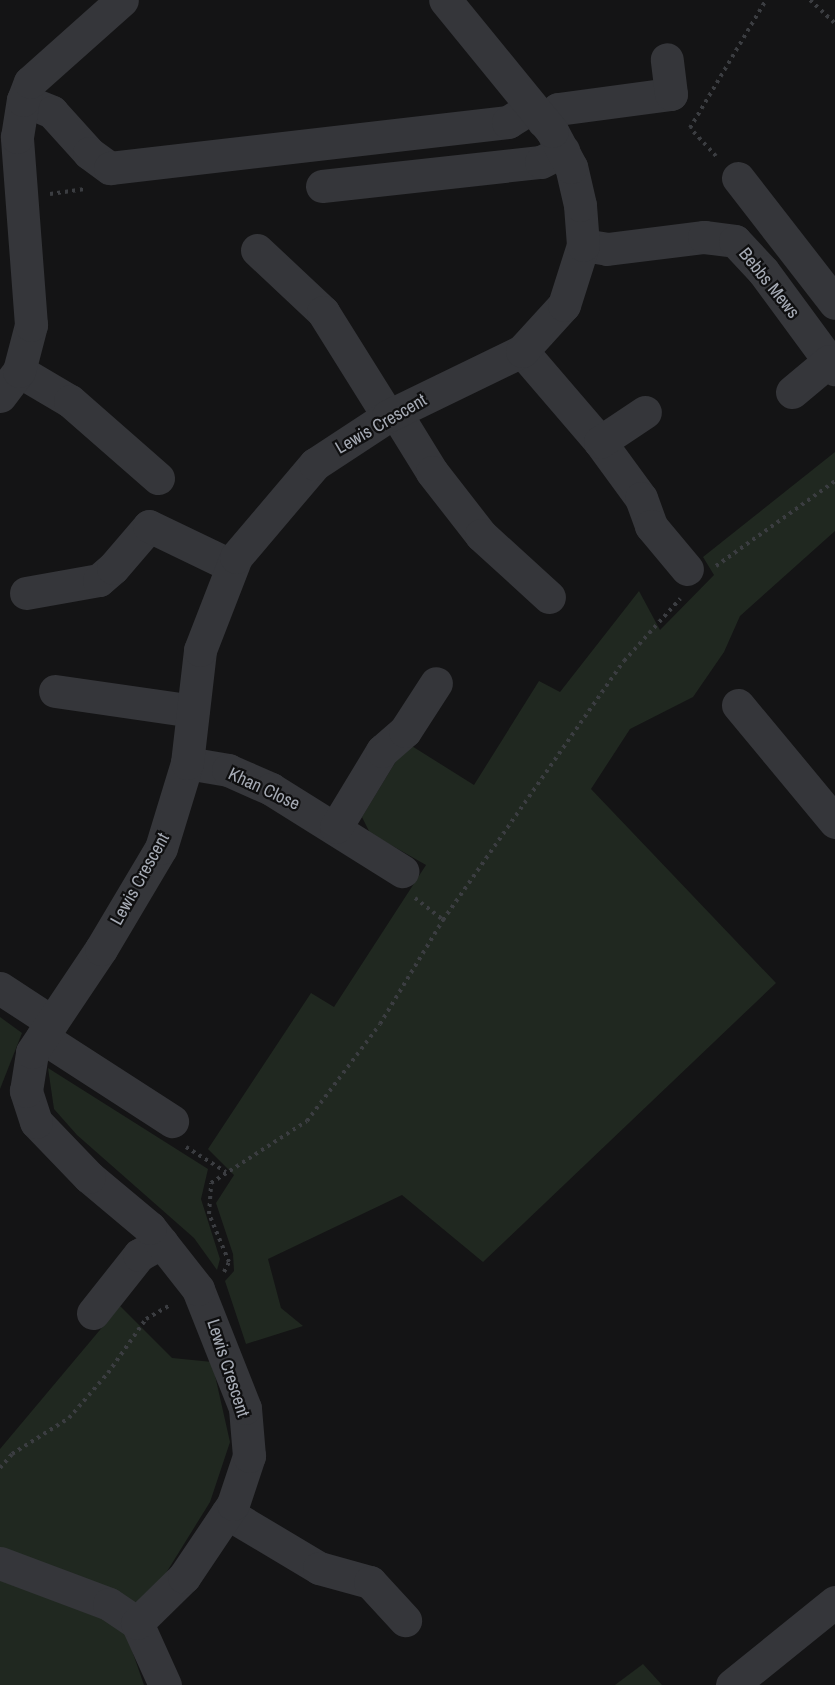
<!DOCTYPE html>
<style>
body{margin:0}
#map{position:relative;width:835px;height:1685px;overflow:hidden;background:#141415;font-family:"Archivo Narrow",sans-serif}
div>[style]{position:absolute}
.green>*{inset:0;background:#202820}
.path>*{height:4px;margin-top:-2px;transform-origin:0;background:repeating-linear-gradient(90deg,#3b3d41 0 3px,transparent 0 7.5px)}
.minor>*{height:33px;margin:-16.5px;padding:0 16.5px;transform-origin:16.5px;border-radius:16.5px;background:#35363a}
span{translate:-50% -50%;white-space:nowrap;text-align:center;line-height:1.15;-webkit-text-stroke:4.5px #0f0f10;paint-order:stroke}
.street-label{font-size:18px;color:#a6abb5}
</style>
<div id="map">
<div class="green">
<i style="clip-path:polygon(835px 452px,835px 531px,740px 616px,724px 652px,693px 697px,630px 729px,591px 789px,776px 983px,483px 1262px,402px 1195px,268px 1259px,281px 1308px,303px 1326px,246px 1344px,225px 1281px,234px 1271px,233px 1254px,216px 1203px,234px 1175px,208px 1149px,311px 993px,334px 1007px,426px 865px,370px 833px,362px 817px,407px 743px,474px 785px,539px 681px,560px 692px,639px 591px,660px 630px,714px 575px,703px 557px)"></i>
<i style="clip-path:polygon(0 1017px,22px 1033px,0 1089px)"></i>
<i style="clip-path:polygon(48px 1068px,208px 1169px,201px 1199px,220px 1259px,217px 1270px,194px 1238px,77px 1135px,54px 1109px)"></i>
<i style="clip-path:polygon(120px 1306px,172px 1358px,212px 1362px,230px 1442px,210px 1502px,127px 1636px,144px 1685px,0 1685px,0 1449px)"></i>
<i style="clip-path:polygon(643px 1664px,662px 1685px,615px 1685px)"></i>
</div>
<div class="path">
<i style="left:810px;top:0;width:34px;rotate:43deg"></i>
<i style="left:716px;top:156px;width:38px;rotate:-133deg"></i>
<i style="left:690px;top:128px;width:149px;rotate:-59.3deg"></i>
<i style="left:50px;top:194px;width:37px;rotate:-8deg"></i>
<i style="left:716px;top:566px;width:146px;rotate:-35.5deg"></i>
<i style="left:415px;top:898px;width:36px;rotate:38deg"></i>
<i style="left:186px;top:1147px;width:47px;rotate:32deg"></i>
<i style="left:224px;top:1272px;width:11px;rotate:-63deg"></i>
<i style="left:229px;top:1262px;width:52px;rotate:-112.6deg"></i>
<i style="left:209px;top:1214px;width:31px;rotate:-86deg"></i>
<i style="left:211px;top:1183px;width:114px;rotate:-32.9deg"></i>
<i style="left:307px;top:1121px;width:121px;rotate:-53deg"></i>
<i style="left:380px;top:1024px;width:122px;rotate:-58.8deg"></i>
<i style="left:443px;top:920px;width:316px;rotate:-55.1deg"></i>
<i style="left:624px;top:661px;width:84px;rotate:-47.9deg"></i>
<i style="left:0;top:1468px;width:18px;rotate:-49deg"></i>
<i style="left:12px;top:1454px;width:67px;rotate:-32.3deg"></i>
<i style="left:69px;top:1418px;width:60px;rotate:-49.1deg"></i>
<i style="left:108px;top:1373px;width:66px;rotate:-54.9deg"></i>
<i style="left:146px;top:1319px;width:28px;rotate:-30deg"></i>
</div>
<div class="minor">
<i style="left:23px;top:100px;width:31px;rotate:22deg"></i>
<i style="left:52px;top:112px;width:55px;rotate:47.9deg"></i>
<i style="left:89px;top:153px;width:26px;rotate:36deg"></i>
<i style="left:110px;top:168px;width:401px;rotate:-6.6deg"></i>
<i style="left:508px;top:122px;width:28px;rotate:-32deg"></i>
<i style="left:543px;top:121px;width:19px;rotate:-39deg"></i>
<i style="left:558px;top:109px;width:114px;rotate:-7.6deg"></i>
<i style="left:671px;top:94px;width:35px;rotate:-97deg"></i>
<i style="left:738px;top:178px;width:158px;rotate:52.2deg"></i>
<i style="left:322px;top:186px;width:220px;rotate:-6.3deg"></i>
<i style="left:541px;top:162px;width:25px;rotate:-27deg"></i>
<i style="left:583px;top:245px;width:24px;rotate:9deg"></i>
<i style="left:607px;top:249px;width:98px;rotate:-7.1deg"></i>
<i style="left:704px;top:237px;width:31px;rotate:7deg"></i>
<i style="left:735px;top:241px;width:41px;rotate:47deg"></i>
<i style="left:763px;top:271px;width:122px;rotate:53.7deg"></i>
<i style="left:257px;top:250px;width:91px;rotate:43.2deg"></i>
<i style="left:323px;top:312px;width:123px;rotate:58deg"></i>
<i style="left:522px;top:351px;width:120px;rotate:49.4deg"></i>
<i style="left:600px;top:442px;width:69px;rotate:53.8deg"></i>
<i style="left:641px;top:498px;width:30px;rotate:70deg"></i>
<i style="left:651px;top:526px;width:56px;rotate:50.1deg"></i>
<i style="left:19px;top:371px;width:59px;rotate:30.5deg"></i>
<i style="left:70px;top:401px;width:117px;rotate:41.2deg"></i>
<i style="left:792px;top:392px;width:48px;rotate:-40deg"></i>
<i style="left:0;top:396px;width:31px;rotate:-53deg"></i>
<i style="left:19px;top:371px;width:48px;rotate:-75.4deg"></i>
<i style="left:31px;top:325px;width:189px;rotate:-94.3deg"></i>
<i style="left:17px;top:137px;width:37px;rotate:-81deg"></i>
<i style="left:23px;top:100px;width:19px;rotate:-69deg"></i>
<i style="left:30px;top:82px;width:123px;rotate:-41.7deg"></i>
<i style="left:395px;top:412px;width:70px;rotate:58.3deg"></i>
<i style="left:432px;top:472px;width:80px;rotate:52.1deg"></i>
<i style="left:481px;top:535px;width:92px;rotate:42.4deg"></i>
<i style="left:600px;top:442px;width:54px;rotate:-33.7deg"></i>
<i style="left:26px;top:593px;width:74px;rotate:-10.1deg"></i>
<i style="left:99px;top:580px;width:18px;rotate:-41deg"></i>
<i style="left:113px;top:568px;width:55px;rotate:-49.4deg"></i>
<i style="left:149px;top:526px;width:92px;rotate:25.7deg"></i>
<i style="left:55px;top:691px;width:139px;rotate:8.2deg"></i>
<i style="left:738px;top:705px;width:152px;rotate:50.3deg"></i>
<i style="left:187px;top:763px;width:42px;rotate:9.7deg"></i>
<i style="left:228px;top:770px;width:47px;rotate:23.8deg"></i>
<i style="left:271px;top:789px;width:155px;rotate:32deg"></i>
<i style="left:336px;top:827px;width:89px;rotate:-58.8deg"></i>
<i style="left:382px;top:751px;width:30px;rotate:-41deg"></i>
<i style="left:405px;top:731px;width:57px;rotate:-57.1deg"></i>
<i style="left:0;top:988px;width:62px;rotate:33.2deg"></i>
<i style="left:42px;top:1037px;width:155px;rotate:32.9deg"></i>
<i style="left:93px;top:1313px;width:74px;rotate:-51.6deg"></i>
<i style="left:139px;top:1255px;width:26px;rotate:-29deg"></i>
<i style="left:227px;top:1513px;width:107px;rotate:30.9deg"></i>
<i style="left:319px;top:1568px;width:53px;rotate:15.4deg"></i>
<i style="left:370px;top:1582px;width:52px;rotate:47.4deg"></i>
<i style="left:0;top:1563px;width:116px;rotate:20.6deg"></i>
<i style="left:109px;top:1604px;width:34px;rotate:34deg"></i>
<i style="left:137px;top:1623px;width:68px;rotate:65.7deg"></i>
<i style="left:137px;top:1623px;width:66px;rotate:-44.4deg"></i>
<i style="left:184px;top:1577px;width:88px;rotate:-56.1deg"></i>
<i style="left:233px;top:1504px;width:51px;rotate:-71.6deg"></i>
<i style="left:249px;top:1456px;width:48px;rotate:-94.8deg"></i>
<i style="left:245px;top:1408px;width:128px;rotate:-111.6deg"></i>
<i style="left:198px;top:1289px;width:78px;rotate:-128.2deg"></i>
<i style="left:150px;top:1228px;width:80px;rotate:-140.1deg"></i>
<i style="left:89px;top:1177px;width:76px;rotate:-133.9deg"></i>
<i style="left:36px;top:1122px;width:33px;rotate:-108deg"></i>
<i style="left:26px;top:1091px;width:39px;rotate:-81deg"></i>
<i style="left:32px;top:1052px;width:124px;rotate:-56.2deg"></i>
<i style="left:101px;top:949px;width:117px;rotate:-59.3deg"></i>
<i style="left:161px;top:848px;width:89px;rotate:-73deg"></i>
<i style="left:187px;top:763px;width:114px;rotate:-83.4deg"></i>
<i style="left:200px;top:650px;width:100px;rotate:-68.8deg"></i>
<i style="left:236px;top:557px;width:122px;rotate:-49.7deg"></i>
<i style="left:315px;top:464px;width:87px;rotate:-33.3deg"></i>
<i style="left:388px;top:416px;width:149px;rotate:-25.9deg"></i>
<i style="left:522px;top:351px;width:62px;rotate:-47.6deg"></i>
<i style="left:564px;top:305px;width:63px;rotate:-72.4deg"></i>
<i style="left:583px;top:245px;width:40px;rotate:-94.3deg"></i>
<i style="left:580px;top:205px;width:39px;rotate:-103deg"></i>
<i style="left:571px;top:167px;width:41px;rotate:-117.8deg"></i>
<i style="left:552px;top:131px;width:169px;rotate:-129.2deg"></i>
<i style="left:732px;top:1685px;width:132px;rotate:-38.9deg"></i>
</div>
<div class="street-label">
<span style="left:769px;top:283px;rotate:51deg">Bebbs Mews</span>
<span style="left:381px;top:424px;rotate:-30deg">Lewis Crescent</span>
<span style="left:264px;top:789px;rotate:25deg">Khan Close</span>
<span style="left:140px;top:879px;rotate:-61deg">Lewis Crescent</span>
<span style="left:228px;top:1368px;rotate:72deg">Lewis Crescent</span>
</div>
</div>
